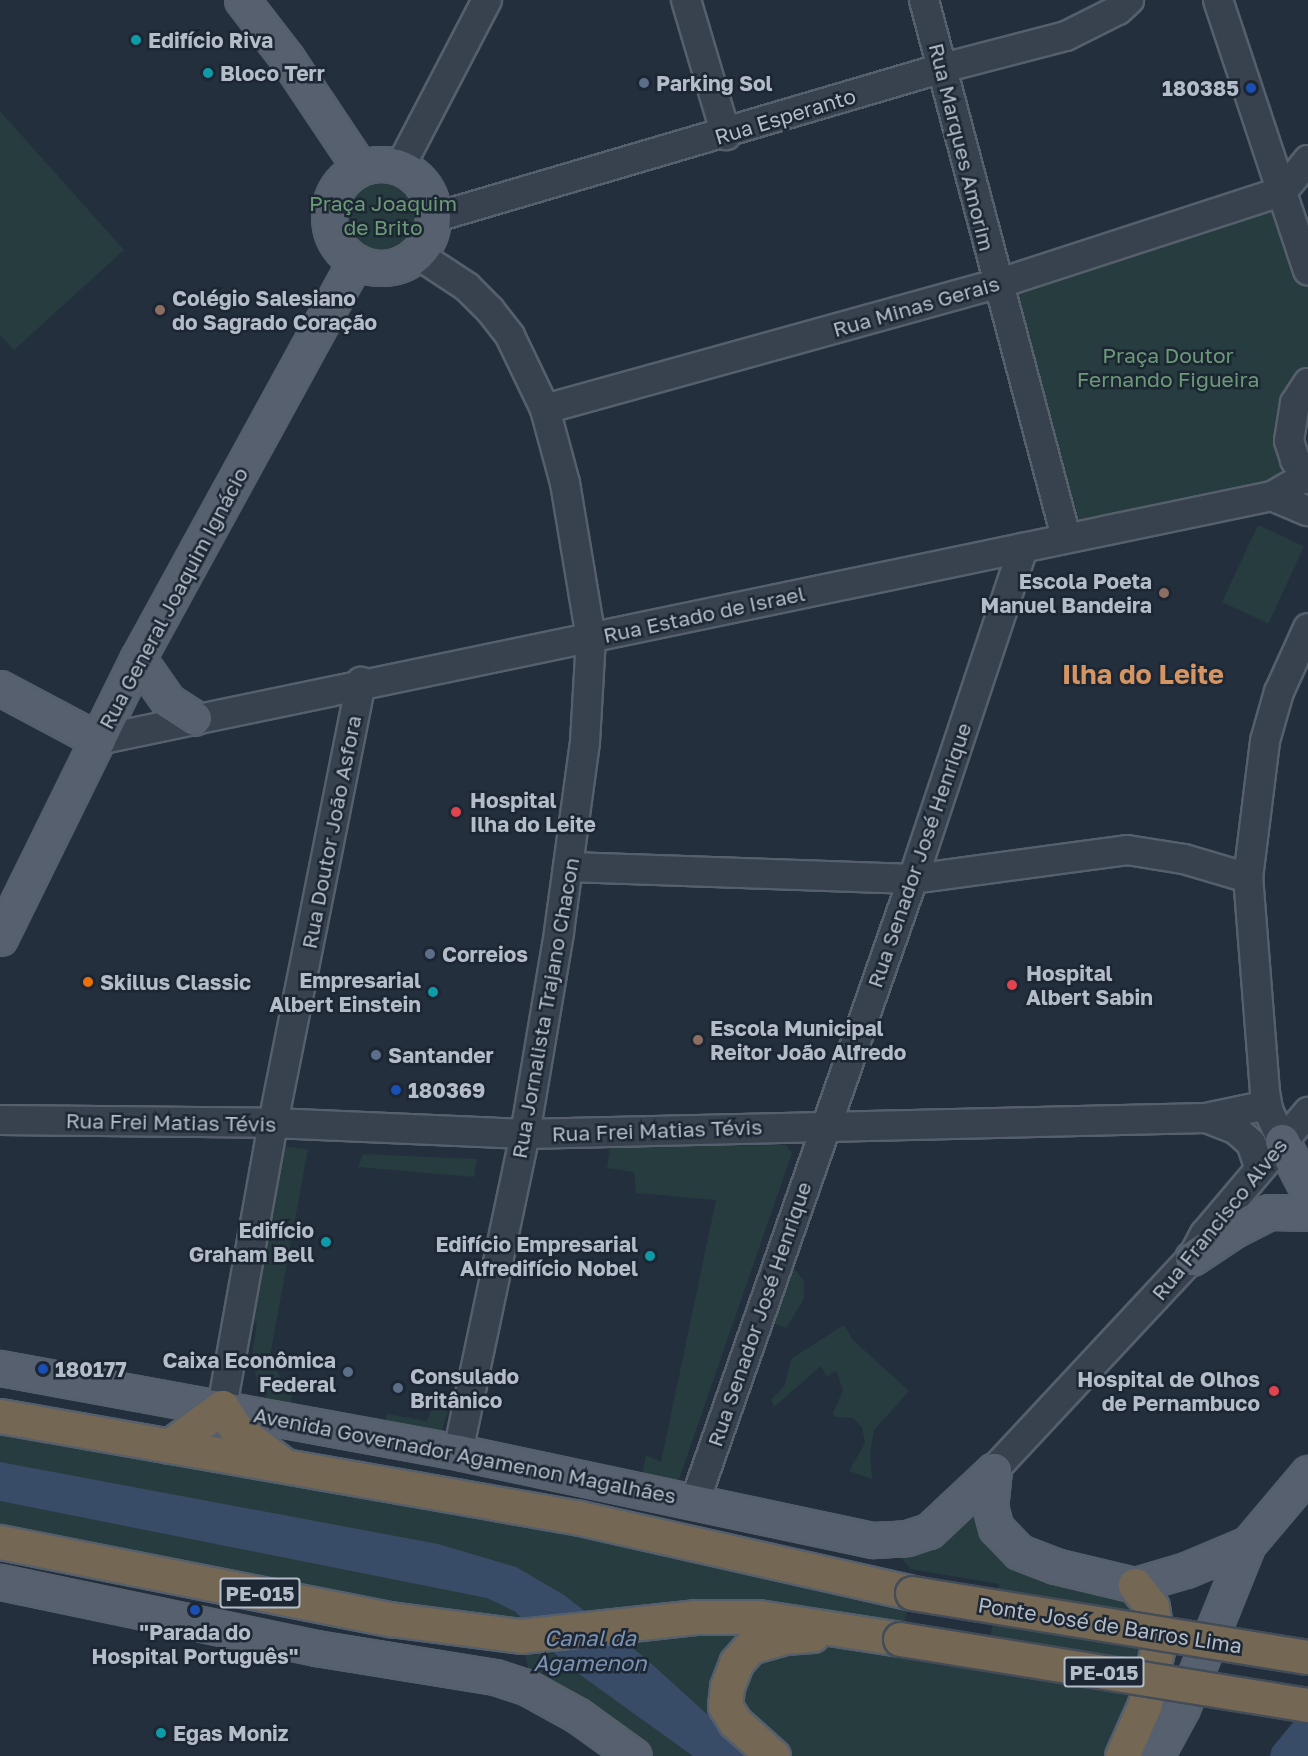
<!DOCTYPE html>
<meta charset="utf-8">
<style>
body{margin:0}
#map{position:relative;width:1308px;height:1756px;overflow:hidden;background:#242f3e;font-family:"Golos Text",sans-serif}
div>[style]{position:absolute}
.green>*{inset:0;background:#263c3f;transform-origin:0 0}
.round{border-radius:50%}
.water>*{inset:0;background:#394c67}
.roads{filter:drop-shadow(2px 0 #565f6c) drop-shadow(-2px 0 #565f6c) drop-shadow(0 2px #565f6c) drop-shadow(0 -2px #565f6c)}
.minor>*{height:28px;margin:-14px;padding:0 14px;transform-origin:14px;border-radius:14px;background:#38414e}
.major>*{height:33px;margin:-16.5px;padding:0 16.5px;transform-origin:16.5px;border-radius:16.5px;background:#56606e}
.major>.ring{margin:-16.5px;padding:0;box-sizing:content-box;background:none;border:33px solid #56606e;border-radius:50%}
.highway>*{height:33px;margin:-16.5px;padding:0 16.5px;transform-origin:16.5px;border-radius:16.5px;background:#746855}
.bridges{filter:drop-shadow(2px 0 #434c59) drop-shadow(-2px 0 #434c59) drop-shadow(0 2px #434c59) drop-shadow(0 -2px #434c59)}
.highway-bridge>*{height:33px;margin:-16.5px;padding:0 16.5px;transform-origin:16.5px;border-radius:16.5px;background:#746855}
.dots>*{width:16px;height:16px;translate:-50% -50%;box-sizing:border-box;border:3px solid #1d2633;border-radius:50%}
span{translate:-50% -50%;white-space:nowrap;text-align:center;line-height:1.15;-webkit-text-stroke:5px #1d2633;paint-order:stroke}
.shield-label span{padding:2px 4px;background:#1d2633;border:2px solid;border-radius:4px;-webkit-text-stroke-width:0}
.shield-label{font-size:20px;color:#b4bcc9;font-weight:700}
.poi-label{font-size:21px;color:#b4bcc9;font-weight:700}
.left{translate:0 -50%;text-align:left}
.right{translate:-100% -50%;text-align:right}
.street-label{font-size:21px;color:#b4bcc9}
.park-label{font-size:21px;color:#6b9a76}
.water-label{font-size:22px;color:#7c92b1;font-style:italic}
.district-label{font-size:27px;color:#d59563;font-weight:700}
</style>
<div id="map">
<div class="green">
<i style="clip-path:polygon(0 111px,124px 250px,14px 350px,0 335px)"></i>
<i class="round" style="left:342px;top:174px;width:82px;height:82px"></i>
<i style="clip-path:polygon(1281px 195px,1308px 282px,1308px 378px,1301px 475px,1082px 530px,1008px 282px)"></i>
<i style="left:1258px;top:525px;width:51px;height:85px;rotate:25deg"></i>
<i style="clip-path:polygon(786px 1145px,792px 1153px,678px 1482px,641px 1481px,646px 1455px,661px 1462px,716px 1200px,636px 1193px,634px 1172px,607px 1168px,610px 1146px)"></i>
<i style="clip-path:polygon(278px 1146px,308px 1149px,270px 1356px,283px 1383px,296px 1386px,287px 1411px,274px 1407px,258px 1386px,252px 1354px,257px 1323px,250px 1318px)"></i>
<i style="clip-path:polygon(363px 1154px,477px 1159px,474px 1177px,358px 1167px)"></i>
<i style="clip-path:polygon(789px 1262px,804px 1281px,804px 1299px,786px 1328px,768px 1321px)"></i>
<i style="clip-path:polygon(844px 1325px,853px 1340px,909px 1391px,874px 1430px,870px 1453px,872px 1479px,849px 1471px,865px 1443px,862px 1427px,853px 1418px,835px 1417px,833px 1413px,843px 1390px,836px 1371px,827px 1377px,821px 1366px,774px 1407px,771px 1400px,785px 1385px,791px 1359px)"></i>
<i style="clip-path:polygon(432px 1408px,448px 1411px,440px 1437px,384px 1426px,387px 1414px,427px 1421px)"></i>
<i style="clip-path:polygon(0 1418px,740px 1564px,912px 1593px,900px 1639px,868px 1632px,864px 1642px,987px 1658px,999px 1584px,910px 1569px,894px 1548px,934px 1538px,966px 1505px,991px 1510px,996px 1532px,1019px 1556px,1056px 1570px,1135px 1589px,1153px 1611px,1159px 1651px,1155px 1676px,1125px 1756px,786px 1756px,745px 1722px,733px 1705px,744px 1667px,770px 1652px,858px 1641px,773px 1644px,742px 1662px,732px 1686px,732px 1711px,782px 1756px,639px 1756px,616px 1734px,531px 1681px,521px 1636px,390px 1619px,0 1542px)"></i>
</div>
<div class="water">
<i style="clip-path:polygon(0 1462px,438px 1544px,516px 1567px,564px 1595px,644px 1657px,753px 1756px,693px 1756px,565px 1664px,516px 1612px,487px 1598px,0 1501px)"></i>
<i style="clip-path:polygon(1308px 1704px,1308px 1756px,1270px 1756px,1272px 1748px)"></i>
</div>
<div class="roads">
<div class="minor">
<i style="left:686px;top:0;width:141px;rotate:73.5deg"></i>
<i style="left:924px;top:0;width:555px;rotate:75.19deg"></i>
<i style="left:1218px;top:0;width:285px;rotate:71.6deg"></i>
<i style="left:400px;top:167px;width:188px;rotate:-62.5deg"></i>
<i style="left:1283px;top:191px;width:40px;rotate:-51deg"></i>
<i style="left:433px;top:218px;width:532px;rotate:-16.39deg"></i>
<i style="left:943px;top:68px;width:127px;rotate:-14.6deg"></i>
<i style="left:1066px;top:36px;width:58px;rotate:-26.6deg"></i>
<i style="left:1118px;top:10px;width:15px;rotate:-42deg"></i>
<i style="left:417px;top:254px;width:60px;rotate:33.4deg"></i>
<i style="left:467px;top:287px;width:33px;rotate:45deg"></i>
<i style="left:490px;top:310px;width:33px;rotate:52deg"></i>
<i style="left:510px;top:336px;width:81px;rotate:64.4deg"></i>
<i style="left:545px;top:409px;width:77px;rotate:74.9deg"></i>
<i style="left:565px;top:483px;width:157px;rotate:80.5deg"></i>
<i style="left:591px;top:638px;width:104px;rotate:93.3deg"></i>
<i style="left:585px;top:742px;width:193px;rotate:97.8deg"></i>
<i style="left:559px;top:933px;width:204px;rotate:99.6deg"></i>
<i style="left:525px;top:1134px;width:325px;rotate:101.9deg"></i>
<i style="left:1308px;top:383px;width:24px;rotate:123deg"></i>
<i style="left:1295px;top:403px;width:38px;rotate:99deg"></i>
<i style="left:1289px;top:441px;width:20px;rotate:72deg"></i>
<i style="left:1295px;top:460px;width:23px;rotate:56deg"></i>
<i style="left:545px;top:409px;width:469px;rotate:-15.5deg"></i>
<i style="left:997px;top:284px;width:301px;rotate:-18deg"></i>
<i style="left:1272px;top:496px;width:39px;rotate:23deg"></i>
<i style="left:98px;top:740px;width:1199px;rotate:-11.74deg"></i>
<i style="left:1272px;top:496px;width:38px;rotate:-30deg"></i>
<i style="left:570px;top:867px;width:343px;rotate:2deg"></i>
<i style="left:913px;top:879px;width:216px;rotate:-7.7deg"></i>
<i style="left:1127px;top:850px;width:58px;rotate:9deg"></i>
<i style="left:1184px;top:859px;width:67px;rotate:16.5deg"></i>
<i style="left:1206px;top:1118px;width:31px;rotate:21deg"></i>
<i style="left:1235px;top:1129px;width:21px;rotate:41deg"></i>
<i style="left:1251px;top:1143px;width:24px;rotate:71deg"></i>
<i style="left:0;top:1120px;width:273px;rotate:0.6deg"></i>
<i style="left:273px;top:1123px;width:252px;rotate:2.5deg"></i>
<i style="left:525px;top:1134px;width:681px;rotate:-1.35deg"></i>
<i style="left:1206px;top:1118px;width:62px;rotate:-12deg"></i>
<i style="left:1282px;top:1141px;width:35px;rotate:-114deg"></i>
<i style="left:1268px;top:1109px;width:17px;rotate:-100deg"></i>
<i style="left:1265px;top:1092px;width:215px;rotate:-94.5deg"></i>
<i style="left:1248px;top:878px;width:138px;rotate:-82.9deg"></i>
<i style="left:1265px;top:741px;width:51px;rotate:-74.1deg"></i>
<i style="left:1279px;top:692px;width:70px;rotate:-65.6deg"></i>
<i style="left:222px;top:1407px;width:289px;rotate:-79.8deg"></i>
<i style="left:273px;top:1123px;width:450px;rotate:-78.7deg"></i>
<i style="left:994px;top:1470px;width:290px;rotate:-47deg"></i>
<i style="left:1192px;top:1258px;width:27px;rotate:-62deg"></i>
<i style="left:1205px;top:1234px;width:160px;rotate:-49.8deg"></i>
<i style="left:695px;top:1501px;width:659px;rotate:-70.69deg"></i>
<i style="left:913px;top:879px;width:349px;rotate:-71.6deg"></i>
</div>
<div class="major">
<i style="left:242px;top:0;width:72px;rotate:52.3deg"></i>
<i style="left:286px;top:57px;width:133px;rotate:56.3deg"></i>
<i class="ring" style="left:329px;top:164px;width:71px;height:71px"></i>
<i style="left:138px;top:658px;width:52px;rotate:55.1deg"></i>
<i style="left:168px;top:701px;width:31px;rotate:33deg"></i>
<i style="left:0;top:688px;width:111px;rotate:28deg"></i>
<i style="left:0;top:938px;width:312px;rotate:-63.8deg"></i>
<i style="left:138px;top:658px;width:452px;rotate:-61.3deg"></i>
<i style="left:1282px;top:1141px;width:56px;rotate:62.5deg"></i>
<i style="left:1192px;top:1258px;width:50px;rotate:-33.7deg"></i>
<i style="left:1234px;top:1230px;width:39px;rotate:-27deg"></i>
<i style="left:1269px;top:1212px;width:39px;rotate:1deg"></i>
<i style="left:0;top:1368px;width:466px;rotate:10.4deg"></i>
<i style="left:458px;top:1452px;width:424px;rotate:12deg"></i>
<i style="left:873px;top:1540px;width:34px;rotate:-3deg"></i>
<i style="left:907px;top:1538px;width:23px;rotate:-18deg"></i>
<i style="left:929px;top:1531px;width:89px;rotate:-43.2deg"></i>
<i style="left:994px;top:1470px;width:36px;rotate:96deg"></i>
<i style="left:990px;top:1506px;width:23px;rotate:75deg"></i>
<i style="left:996px;top:1528px;width:33px;rotate:46deg"></i>
<i style="left:1019px;top:1552px;width:39px;rotate:21deg"></i>
<i style="left:1055px;top:1566px;width:82px;rotate:13.4deg"></i>
<i style="left:1135px;top:1585px;width:53px;rotate:-16.4deg"></i>
<i style="left:1186px;top:1570px;width:67px;rotate:-22.8deg"></i>
<i style="left:0;top:1582px;width:323px;rotate:11.8deg"></i>
<i style="left:316px;top:1648px;width:181px;rotate:9.2deg"></i>
<i style="left:495px;top:1677px;width:33px;rotate:18deg"></i>
<i style="left:526px;top:1687px;width:58px;rotate:28.8deg"></i>
<i style="left:577px;top:1715px;width:70px;rotate:35.7deg"></i>
<i style="left:1156px;top:1756px;width:55px;rotate:-61.6deg"></i>
<i style="left:1182px;top:1708px;width:177px;rotate:-68.1deg"></i>
<i style="left:1248px;top:1544px;width:93px;rotate:-49.8deg"></i>
</div>
<div class="highway">
<i style="left:0;top:1416px;width:589px;rotate:9.97deg"></i>
<i style="left:580px;top:1518px;width:340px;rotate:12.7deg"></i>
<i style="left:169px;top:1446px;width:66px;rotate:-36.3deg"></i>
<i style="left:222px;top:1407px;width:26px;rotate:58deg"></i>
<i style="left:236px;top:1429px;width:56px;rotate:37.1deg"></i>
<i style="left:0;top:1542px;width:398px;rotate:11.2deg"></i>
<i style="left:390px;top:1619px;width:132px;rotate:7.4deg"></i>
<i style="left:521px;top:1636px;width:175px;rotate:-6.2deg"></i>
<i style="left:695px;top:1617px;width:63px"></i>
<i style="left:758px;top:1617px;width:144px;rotate:8.8deg"></i>
<i style="left:773px;top:1756px;width:51px;rotate:-138.2deg"></i>
<i style="left:735px;top:1722px;width:19px;rotate:-122deg"></i>
<i style="left:725px;top:1706px;width:19px;rotate:-84deg"></i>
<i style="left:727px;top:1687px;width:26px;rotate:-69deg"></i>
<i style="left:736px;top:1663px;width:21px;rotate:-49deg"></i>
<i style="left:750px;top:1647px;width:36px;rotate:-16deg"></i>
<i style="left:785px;top:1637px;width:27px;rotate:-4deg"></i>
<i style="left:1122px;top:1756px;width:57px;rotate:-66.1deg"></i>
<i style="left:1145px;top:1704px;width:58px;rotate:-77.2deg"></i>
<i style="left:1158px;top:1647px;width:40px;rotate:-98.5deg"></i>
<i style="left:1152px;top:1607px;width:28px;rotate:-128deg"></i>
</div>
</div>
<div class="bridges">
<div class="highway-bridge">
<i style="left:912px;top:1593px;width:401px;rotate:9.2deg"></i>
<i style="left:900px;top:1639px;width:413px;rotate:9.2deg"></i>
</div>
</div>
<div class="dots">
<i style="left:136px;top:40px;background:#0f9aa8"></i>
<i style="left:208px;top:73px;background:#0f9aa8"></i>
<i style="left:644px;top:83px;background:#5c6f8a"></i>
<i style="left:1251px;top:88px;background:#1a4fb4"></i>
<i style="left:160px;top:310px;background:#8d6e63"></i>
<i style="left:1164px;top:593px;background:#8d6e63"></i>
<i style="left:456px;top:812px;background:#e0444e"></i>
<i style="left:430px;top:954px;background:#5c6f8a"></i>
<i style="left:88px;top:982px;background:#e8710a"></i>
<i style="left:1012px;top:985px;background:#e0444e"></i>
<i style="left:433px;top:992px;background:#0f9aa8"></i>
<i style="left:698px;top:1040px;background:#8d6e63"></i>
<i style="left:376px;top:1055px;background:#5c6f8a"></i>
<i style="left:396px;top:1090px;background:#1a4fb4"></i>
<i style="left:326px;top:1242px;background:#0f9aa8"></i>
<i style="left:650px;top:1256px;background:#0f9aa8"></i>
<i style="left:43px;top:1369px;background:#1a4fb4"></i>
<i style="left:348px;top:1372px;background:#5c6f8a"></i>
<i style="left:398px;top:1388px;background:#5c6f8a"></i>
<i style="left:1274px;top:1391px;background:#e0444e"></i>
<i style="left:195px;top:1610px;background:#1a4fb4"></i>
<i style="left:161px;top:1733px;background:#0f9aa8"></i>
</div>
<div class="shield-label">
<span style="left:260px;top:1593px">PE-015</span>
<span style="left:1104px;top:1672px">PE-015</span>
</div>
<div class="poi-label">
<span class="left" style="left:148px;top:40px">Edifício Riva</span>
<span class="left" style="left:220px;top:73px">Bloco Terr</span>
<span class="left" style="left:656px;top:83px">Parking Sol</span>
<span class="right" style="left:1239px;top:88px">180385</span>
<span class="left" style="left:172px;top:310px">Colégio Salesiano<br>do Sagrado Coração</span>
<span class="right" style="left:1152px;top:593px">Escola Poeta<br>Manuel Bandeira</span>
<span class="left" style="left:470px;top:812px">Hospital<br>Ilha do Leite</span>
<span class="left" style="left:442px;top:954px">Correios</span>
<span class="left" style="left:1026px;top:985px">Hospital<br>Albert Sabin</span>
<span class="right" style="left:421px;top:992px">Empresarial<br>Albert Einstein</span>
<span class="left" style="left:100px;top:982px">Skillus Classic</span>
<span class="left" style="left:710px;top:1040px">Escola Municipal<br>Reitor João Alfredo</span>
<span class="left" style="left:388px;top:1055px">Santander</span>
<span class="left" style="left:408px;top:1090px">180369</span>
<span class="right" style="left:314px;top:1242px">Edifício<br>Graham Bell</span>
<span class="right" style="left:638px;top:1256px">Edifício Empresarial<br>Alfredifício Nobel</span>
<span class="right" style="left:336px;top:1372px">Caixa Econômica<br>Federal</span>
<span class="left" style="left:55px;top:1369px">180177</span>
<span class="left" style="left:410px;top:1388px">Consulado<br>Britânico</span>
<span class="right" style="left:1260px;top:1391px">Hospital de Olhos<br>de Pernambuco</span>
<span style="left:195px;top:1644px">"Parada do<br>Hospital Português"</span>
<span class="left" style="left:173px;top:1733px">Egas Moniz</span>
</div>
<div class="street-label">
<span style="left:785px;top:116px;rotate:-17deg">Rua Esperanto</span>
<span style="left:962px;top:147px;rotate:76deg">Rua Marques Amorim</span>
<span style="left:916px;top:306px;rotate:-16deg">Rua Minas Gerais</span>
<span style="left:173px;top:598px;rotate:-62deg">Rua General Joaquim Ignácio</span>
<span style="left:704px;top:614px;rotate:-12deg">Rua Estado de Israel</span>
<span style="left:331px;top:832px;rotate:-79deg">Rua Doutor João Asfora</span>
<span style="left:919px;top:855px;rotate:-71deg">Rua Senador José Henrique</span>
<span style="left:545px;top:1008px;rotate:-80deg">Rua Jornalista Trajano Chacon</span>
<span style="left:171px;top:1122px;rotate:1deg">Rua Frei Matias Tévis</span>
<span style="left:657px;top:1130px;rotate:-2deg">Rua Frei Matias Tévis</span>
<span style="left:1219px;top:1219px;rotate:-51deg">Rua Francisco Alves</span>
<span style="left:759px;top:1314px;rotate:-71deg">Rua Senador José Henrique</span>
<span style="left:465px;top:1455px;rotate:11deg">Avenida Governador Agamenon Magalhães</span>
<span style="left:1110px;top:1625px;rotate:9deg">Ponte José de Barros Lima</span>
</div>
<div class="park-label">
<span style="left:383px;top:215px">Praça Joaquim<br>de Brito</span>
<span style="left:1168px;top:367px">Praça Doutor<br>Fernando Figueira</span>
</div>
<div class="water-label">
<span style="left:590px;top:1650px">Canal da<br>Agamenon</span>
</div>
<div class="district-label">
<span style="left:1143px;top:675px">Ilha do Leite</span>
</div>
</div>
